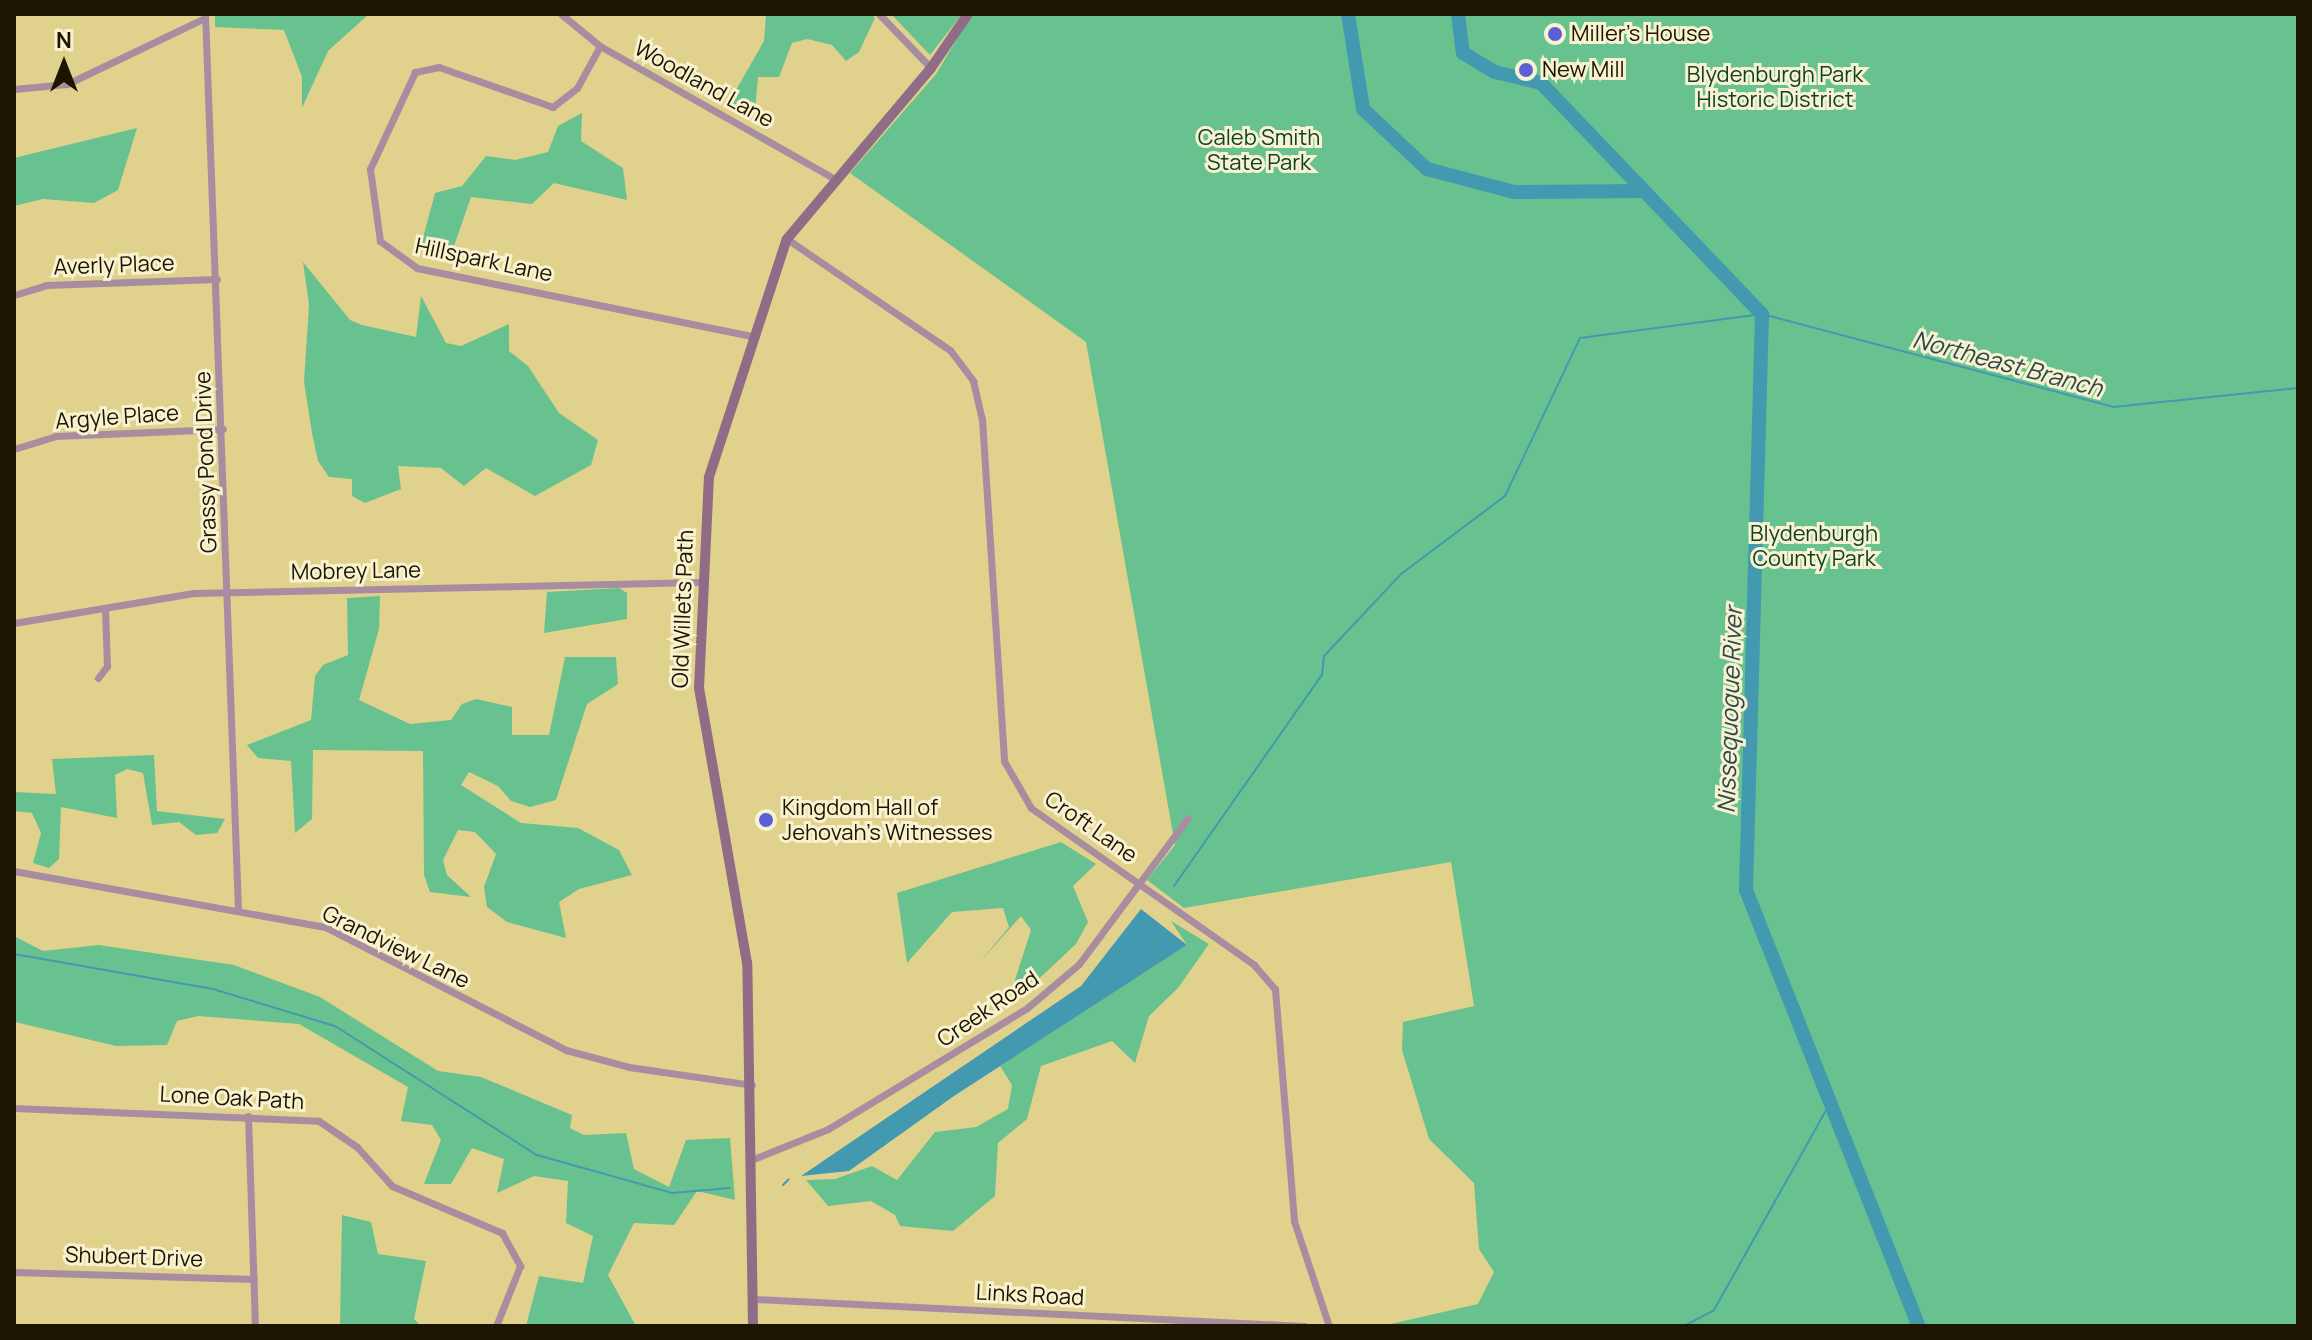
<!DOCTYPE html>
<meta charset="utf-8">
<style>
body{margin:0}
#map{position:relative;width:2312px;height:1340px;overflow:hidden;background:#e0d18d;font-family:Manrope,sans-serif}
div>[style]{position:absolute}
.green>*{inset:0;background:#68c28f}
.water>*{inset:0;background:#4399af}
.stream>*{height:2px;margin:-1px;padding:0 1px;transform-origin:1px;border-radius:1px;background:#4399af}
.river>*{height:14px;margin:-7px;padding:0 7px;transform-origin:7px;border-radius:7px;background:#4399af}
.street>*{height:7px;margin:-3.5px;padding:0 3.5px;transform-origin:3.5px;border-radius:3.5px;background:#a78d9f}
.secondary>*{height:10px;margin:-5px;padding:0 5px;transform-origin:5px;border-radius:5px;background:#916c86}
.dots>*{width:22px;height:22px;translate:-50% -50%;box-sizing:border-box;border:4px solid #f9f2d0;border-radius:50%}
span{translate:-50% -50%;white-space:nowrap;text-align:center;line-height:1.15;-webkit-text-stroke:6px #f9f2d0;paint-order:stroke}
.poi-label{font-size:22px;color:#1c1600}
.left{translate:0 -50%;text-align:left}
.park-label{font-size:22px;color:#0d4228}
.street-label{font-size:22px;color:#1c1600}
.water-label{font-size:24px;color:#2c484f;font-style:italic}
.frame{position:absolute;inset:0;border:16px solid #1c1600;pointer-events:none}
.north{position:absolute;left:24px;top:24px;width:80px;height:80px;-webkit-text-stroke:6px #f9f2d0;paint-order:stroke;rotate:0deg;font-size:22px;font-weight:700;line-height:32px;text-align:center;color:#1c1600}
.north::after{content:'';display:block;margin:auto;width:28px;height:36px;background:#1c1600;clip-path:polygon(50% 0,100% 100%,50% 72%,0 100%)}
</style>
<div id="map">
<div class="green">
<i style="clip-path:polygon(215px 14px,369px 14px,328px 51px,302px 108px,302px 77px,284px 30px,215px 27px)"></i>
<i style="clip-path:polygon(766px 14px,871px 14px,875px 18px,859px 52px,846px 61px,832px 45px,807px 39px,792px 43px,779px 77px,758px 77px,755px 110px,728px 104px,764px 41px)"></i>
<i style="clip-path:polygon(891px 14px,962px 14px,930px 55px)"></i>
<i style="clip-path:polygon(972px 14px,2298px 14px,2298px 1326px,1382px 1326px,1478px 1304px,1494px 1272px,1479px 1249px,1474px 1183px,1429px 1139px,1402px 1050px,1403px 1022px,1474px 1006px,1451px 862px,1184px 908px,1147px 880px,1175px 845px,1086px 342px,850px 173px,936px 74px)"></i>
<i style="clip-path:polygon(582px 113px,581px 141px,623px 168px,627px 200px,554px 183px,532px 204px,471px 197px,453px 249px,421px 245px,435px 193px,462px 186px,486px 156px,515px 160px,548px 152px,558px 126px)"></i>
<i style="clip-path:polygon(137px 128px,118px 190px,94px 203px,43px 199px,14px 206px,14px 158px)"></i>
<i style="clip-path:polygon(303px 262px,350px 320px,362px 325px,416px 337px,421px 296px,446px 343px,461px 346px,509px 324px,509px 351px,528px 366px,559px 413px,598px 440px,591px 465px,535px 496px,486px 468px,464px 486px,441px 468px,398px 466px,401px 489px,365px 503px,352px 496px,352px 479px,329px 477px,318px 461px,312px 433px,304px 382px,309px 305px)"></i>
<i style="clip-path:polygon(619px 588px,627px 593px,627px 619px,544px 633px,547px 592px)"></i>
<i style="clip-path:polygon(380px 596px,379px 629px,359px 700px,410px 724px,451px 720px,462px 704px,476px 699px,512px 707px,512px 735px,549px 735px,565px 657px,616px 657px,618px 684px,587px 704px,556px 800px,530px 807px,511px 801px,498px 786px,469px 772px,461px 785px,521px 823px,578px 828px,619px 850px,632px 875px,579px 889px,559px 902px,566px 938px,507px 922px,487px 907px,484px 887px,496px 854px,475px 832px,458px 830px,443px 860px,447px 875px,471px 897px,430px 892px,424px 875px,423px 751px,313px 750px,312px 819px,295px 833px,291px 761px,258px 758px,247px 745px,311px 720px,315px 676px,323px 665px,348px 655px,347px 598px)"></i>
<i style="clip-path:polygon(154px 755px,157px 811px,225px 819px,217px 833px,196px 835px,179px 822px,152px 825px,143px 773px,127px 769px,115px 775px,117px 818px,61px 807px,59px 859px,49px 868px,33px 863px,41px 833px,32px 813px,14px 811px,14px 792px,56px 794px,52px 759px)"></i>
<i style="clip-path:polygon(1061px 842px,1096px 864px,1073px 886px,1088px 922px,1076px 944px,1028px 989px,1014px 983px,1031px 930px,1021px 916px,979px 963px,1009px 927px,1003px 908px,952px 912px,907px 963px,897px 893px)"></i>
<i style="clip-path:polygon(14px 883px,16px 937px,43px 951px,99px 945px,234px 965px,320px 997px,438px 1071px,481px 1077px,572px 1115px,570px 1128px,584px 1135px,626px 1133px,634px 1169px,669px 1187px,686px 1140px,730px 1138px,735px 1200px,697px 1191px,674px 1225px,634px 1223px,608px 1275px,636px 1326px,526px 1326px,539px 1276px,583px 1283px,593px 1236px,566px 1223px,568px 1181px,534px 1176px,497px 1193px,504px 1159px,472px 1148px,451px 1184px,424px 1184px,441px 1140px,432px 1125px,401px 1121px,408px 1087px,299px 1024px,198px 1016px,177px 1021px,167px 1045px,116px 1046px,15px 1022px)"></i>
<i style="clip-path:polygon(1171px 921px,1209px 944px,1178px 988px,1149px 1016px,1135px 1063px,1112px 1041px,1041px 1066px,1027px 1119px,998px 1143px,995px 1196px,953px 1231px,900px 1226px,895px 1215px,871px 1201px,828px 1206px,806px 1180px,835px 1179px,872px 1166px,897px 1180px,935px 1132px,976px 1127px,1008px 1109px,1012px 1085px,1000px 1066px,1187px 945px)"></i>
<i style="clip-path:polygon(342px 1215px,371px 1222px,378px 1254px,426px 1261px,414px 1319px,421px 1326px,340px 1326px)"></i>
</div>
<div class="water">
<i style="clip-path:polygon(1141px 909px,1187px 945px,954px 1096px,849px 1171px,801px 1176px,1081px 986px)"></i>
</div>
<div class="stream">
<i style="left:1174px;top:886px;width:258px;rotate:-55deg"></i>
<i style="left:1322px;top:675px;width:19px;rotate:-84deg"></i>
<i style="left:1324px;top:656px;width:112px;rotate:-46.8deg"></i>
<i style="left:1401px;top:574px;width:130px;rotate:-36.9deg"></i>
<i style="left:1505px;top:496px;width:175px;rotate:-64.6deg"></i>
<i style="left:1580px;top:338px;width:184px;rotate:-7.5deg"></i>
<i style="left:1762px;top:314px;width:363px;rotate:14.8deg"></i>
<i style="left:2113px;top:407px;width:186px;rotate:-5.9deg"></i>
<i style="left:14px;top:954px;width:202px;rotate:10deg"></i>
<i style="left:213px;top:989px;width:127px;rotate:16.9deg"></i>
<i style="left:335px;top:1026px;width:240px;rotate:32.6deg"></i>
<i style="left:537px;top:1155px;width:140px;rotate:15.7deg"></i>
<i style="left:672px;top:1193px;width:58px;rotate:-4.9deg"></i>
<i style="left:783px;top:1185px;width:8px;rotate:-45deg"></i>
<i style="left:1684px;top:1326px;width:34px;rotate:-28deg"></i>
<i style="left:1714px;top:1310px;width:237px;rotate:-60.7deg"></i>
</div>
<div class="river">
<i style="left:1348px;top:14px;width:96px;rotate:81deg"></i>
<i style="left:1363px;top:109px;width:88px;rotate:43.2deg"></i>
<i style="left:1427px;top:169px;width:90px;rotate:14.8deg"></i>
<i style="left:1514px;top:192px;width:130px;rotate:-0.4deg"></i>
<i style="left:1458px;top:14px;width:39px;rotate:83deg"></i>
<i style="left:1463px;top:53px;width:37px;rotate:31deg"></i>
<i style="left:1495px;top:72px;width:47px;rotate:13.4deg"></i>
<i style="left:1541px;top:83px;width:320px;rotate:46.3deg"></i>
<i style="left:1762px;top:314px;width:576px;rotate:91.59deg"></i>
<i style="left:1746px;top:890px;width:469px;rotate:68.4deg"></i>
</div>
<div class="street">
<i style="left:205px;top:14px;width:895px;rotate:87.89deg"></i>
<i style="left:561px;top:14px;width:50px;rotate:39.4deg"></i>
<i style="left:600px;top:46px;width:270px;rotate:29.5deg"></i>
<i style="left:879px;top:14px;width:75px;rotate:46.1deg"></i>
<i style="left:600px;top:46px;width:48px;rotate:118.7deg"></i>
<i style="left:577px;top:88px;width:31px;rotate:142deg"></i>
<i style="left:553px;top:107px;width:121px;rotate:-160.7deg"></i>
<i style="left:439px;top:67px;width:25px;rotate:168deg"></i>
<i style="left:415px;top:72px;width:107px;rotate:114.9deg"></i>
<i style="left:370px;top:169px;width:73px;rotate:82.1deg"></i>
<i style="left:380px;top:241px;width:46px;rotate:36.1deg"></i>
<i style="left:417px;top:268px;width:340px;rotate:11.5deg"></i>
<i style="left:14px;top:89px;width:53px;rotate:-5.4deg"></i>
<i style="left:67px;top:84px;width:153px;rotate:-25.6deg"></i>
<i style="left:787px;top:239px;width:197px;rotate:34.3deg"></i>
<i style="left:950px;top:350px;width:39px;rotate:53deg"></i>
<i style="left:973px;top:381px;width:39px;rotate:77deg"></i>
<i style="left:982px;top:419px;width:343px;rotate:86.3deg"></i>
<i style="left:1004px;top:761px;width:54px;rotate:60.1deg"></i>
<i style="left:1031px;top:808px;width:273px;rotate:35.1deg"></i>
<i style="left:1254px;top:965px;width:32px;rotate:49deg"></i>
<i style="left:1275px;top:989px;width:233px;rotate:85.3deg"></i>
<i style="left:1294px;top:1221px;width:111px;rotate:71.6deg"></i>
<i style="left:14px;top:295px;width:34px;rotate:-17deg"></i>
<i style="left:46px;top:285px;width:171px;rotate:-2deg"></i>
<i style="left:14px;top:449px;width:44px;rotate:-17.2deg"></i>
<i style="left:56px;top:436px;width:167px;rotate:-2.4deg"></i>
<i style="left:14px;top:623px;width:182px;rotate:-9.5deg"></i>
<i style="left:194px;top:593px;width:507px;rotate:-1.24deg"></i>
<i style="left:98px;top:678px;width:15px;rotate:-53deg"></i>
<i style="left:107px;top:666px;width:58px;rotate:-92deg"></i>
<i style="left:14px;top:871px;width:316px;rotate:10.2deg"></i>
<i style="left:325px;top:927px;width:271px;rotate:27deg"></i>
<i style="left:566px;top:1050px;width:65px;rotate:15.1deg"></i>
<i style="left:629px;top:1067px;width:124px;rotate:8.3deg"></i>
<i style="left:14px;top:1108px;width:305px;rotate:2.4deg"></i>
<i style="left:319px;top:1121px;width:46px;rotate:34.4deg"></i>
<i style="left:357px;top:1147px;width:52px;rotate:48.1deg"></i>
<i style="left:392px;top:1186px;width:120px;rotate:23.1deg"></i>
<i style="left:502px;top:1233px;width:38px;rotate:61deg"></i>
<i style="left:520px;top:1266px;width:65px;rotate:111.8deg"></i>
<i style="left:248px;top:1116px;width:210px;rotate:88.1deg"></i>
<i style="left:751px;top:1160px;width:83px;rotate:-21.9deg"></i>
<i style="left:828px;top:1129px;width:233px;rotate:-31.3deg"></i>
<i style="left:1027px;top:1008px;width:68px;rotate:-40.2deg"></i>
<i style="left:1079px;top:964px;width:182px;rotate:-53.3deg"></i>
<i style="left:14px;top:1272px;width:240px;rotate:1.7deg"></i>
<i style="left:754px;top:1299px;width:551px;rotate:2.81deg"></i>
</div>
<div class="secondary">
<i style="left:753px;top:1326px;width:363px;rotate:-90.9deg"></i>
<i style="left:747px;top:963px;width:279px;rotate:-99.9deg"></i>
<i style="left:699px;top:688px;width:211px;rotate:-87.3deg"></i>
<i style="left:709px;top:477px;width:250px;rotate:-71.9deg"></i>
<i style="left:787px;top:239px;width:224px;rotate:-49.9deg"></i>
<i style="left:931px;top:68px;width:65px;rotate:-55.6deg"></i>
</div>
<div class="dots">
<i style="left:1555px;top:34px;background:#5b5fd7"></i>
<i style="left:1526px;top:70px;background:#5b5fd7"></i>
<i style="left:766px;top:820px;background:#5b5fd7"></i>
</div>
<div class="poi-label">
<span class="left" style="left:1571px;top:34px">Miller's House</span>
<span class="left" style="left:1542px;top:70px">New Mill</span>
<span class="left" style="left:782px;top:820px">Kingdom Hall of<br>Jehovah’s Witnesses</span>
</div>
<div class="park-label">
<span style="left:1775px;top:87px">Blydenburgh Park<br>Historic District</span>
<span style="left:1259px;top:150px">Caleb Smith<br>State Park</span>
<span style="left:1814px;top:546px">Blydenburgh<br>County Park</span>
</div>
<div class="street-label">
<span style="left:704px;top:84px;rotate:29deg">Woodland Lane</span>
<span style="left:484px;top:260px;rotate:12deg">Hillspark Lane</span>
<span style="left:114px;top:265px;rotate:-2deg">Averly Place</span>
<span style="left:117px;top:417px;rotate:-4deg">Argyle Place</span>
<span style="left:206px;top:462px;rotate:-92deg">Grassy Pond Drive</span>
<span style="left:356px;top:571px;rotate:-1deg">Mobrey Lane</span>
<span style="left:683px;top:609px;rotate:-88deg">Old Willets Path</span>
<span style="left:1091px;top:827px;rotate:35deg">Croft Lane</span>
<span style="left:396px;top:947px;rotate:26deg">Grandview Lane</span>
<span style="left:988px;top:1009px;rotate:-34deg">Creek Road</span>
<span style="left:232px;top:1098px;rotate:3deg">Lone Oak Path</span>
<span style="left:134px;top:1257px;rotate:2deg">Shubert Drive</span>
<span style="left:1030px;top:1295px;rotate:3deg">Links Road</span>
</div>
<div class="water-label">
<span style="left:2008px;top:363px;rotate:15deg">Northeast Branch</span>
<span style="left:1729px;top:710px;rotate:-88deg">Nissequogue River</span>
</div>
<div class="frame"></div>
<div class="north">N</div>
</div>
